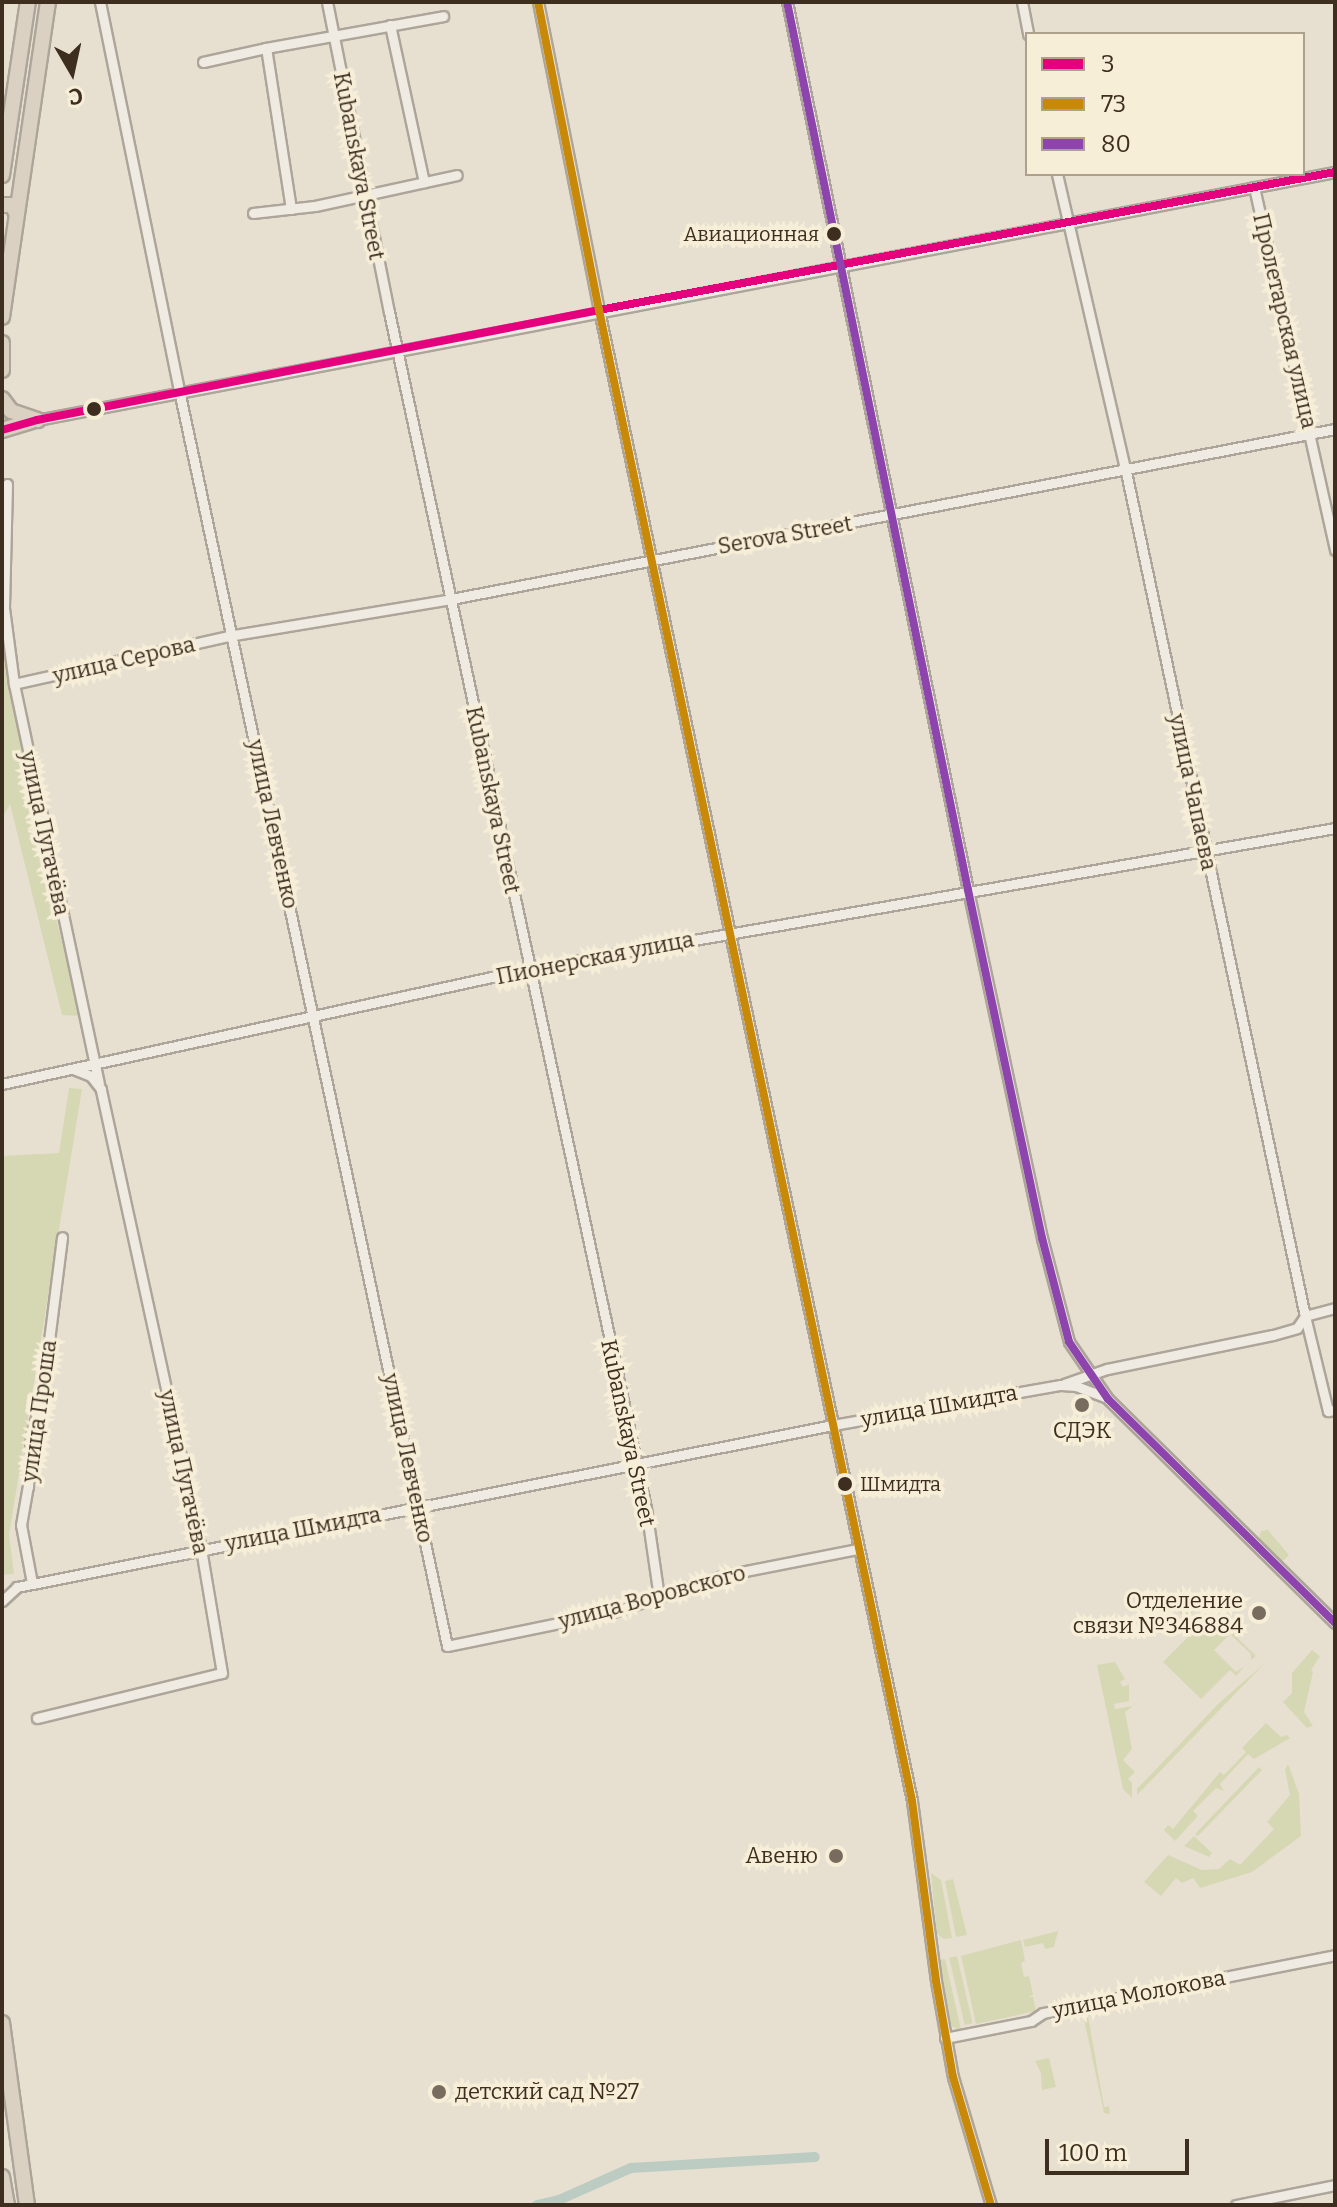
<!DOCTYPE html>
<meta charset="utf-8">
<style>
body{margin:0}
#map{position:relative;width:1337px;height:2207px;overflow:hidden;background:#e7e0d1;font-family:Bitter,serif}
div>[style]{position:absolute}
.green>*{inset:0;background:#d6d7b3;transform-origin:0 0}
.canal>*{height:10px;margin:-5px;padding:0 5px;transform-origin:5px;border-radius:5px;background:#bcccc2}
.roads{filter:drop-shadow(2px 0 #ada599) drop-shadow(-2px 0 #ada599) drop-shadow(0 2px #ada599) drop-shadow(0 -2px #ada599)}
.minor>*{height:9px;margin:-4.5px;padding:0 4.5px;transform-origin:4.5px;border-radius:4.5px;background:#efebe3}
.highway>*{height:14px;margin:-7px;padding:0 7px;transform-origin:7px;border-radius:7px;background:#dad1c2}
.bus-1>*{height:8px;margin:-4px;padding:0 4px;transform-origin:4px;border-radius:4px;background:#e5007d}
.bus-2>*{height:8px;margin:-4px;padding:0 4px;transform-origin:4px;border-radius:4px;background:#c88808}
.bus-3>*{height:8px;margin:-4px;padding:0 4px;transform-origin:4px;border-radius:4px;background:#8e44ad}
.dots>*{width:22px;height:22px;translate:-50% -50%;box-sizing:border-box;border:4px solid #f7eed8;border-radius:50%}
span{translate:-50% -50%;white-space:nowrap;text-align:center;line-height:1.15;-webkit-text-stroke:7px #f7eed8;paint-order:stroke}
.bus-label{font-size:20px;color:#3d2e20}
.right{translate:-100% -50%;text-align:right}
.left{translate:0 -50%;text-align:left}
.street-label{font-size:22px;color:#3d2e20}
.poi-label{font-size:22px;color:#3d2e20}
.frame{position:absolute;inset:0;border:4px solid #3d2e20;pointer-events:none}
.legend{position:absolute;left:1025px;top:32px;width:280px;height:144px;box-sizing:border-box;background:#f7eed8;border:2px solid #ada18e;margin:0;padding:10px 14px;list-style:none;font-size:24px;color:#3d2e20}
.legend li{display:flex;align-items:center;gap:16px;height:40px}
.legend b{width:40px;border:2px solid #ada18e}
.north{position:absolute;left:32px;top:32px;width:80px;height:80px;-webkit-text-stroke:6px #f7eed8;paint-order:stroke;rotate:171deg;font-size:22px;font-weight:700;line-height:32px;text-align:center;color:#3d2e20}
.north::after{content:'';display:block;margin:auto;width:28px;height:36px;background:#3d2e20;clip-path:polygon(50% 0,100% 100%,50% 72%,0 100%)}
.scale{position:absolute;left:1045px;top:2139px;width:144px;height:36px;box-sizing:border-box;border:4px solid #3d2e20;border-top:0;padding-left:10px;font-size:24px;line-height:28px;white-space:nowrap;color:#3d2e20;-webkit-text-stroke:6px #f7eed8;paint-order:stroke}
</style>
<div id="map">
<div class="green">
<i style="clip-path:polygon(2px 641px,43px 868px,81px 1016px,62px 1015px,10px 804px,2px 819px)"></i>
<i style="clip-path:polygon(69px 1088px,82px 1089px,9px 1535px,14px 1574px,2px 1575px,2px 1156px,59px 1153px)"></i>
<i style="clip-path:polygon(1268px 1530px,1289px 1555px,1282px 1562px,1259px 1539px,1261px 1531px)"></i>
<i style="left:1183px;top:1588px;width:23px;height:21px;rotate:41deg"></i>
<i style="clip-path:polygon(1212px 1613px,1256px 1656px,1251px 1660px,1251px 1654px,1230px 1634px,1214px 1650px,1236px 1672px,1245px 1666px,1236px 1676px,1230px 1670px,1201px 1699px,1163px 1662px)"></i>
<i style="clip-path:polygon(1312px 1650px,1320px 1656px,1311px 1670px,1313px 1672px,1304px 1712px,1313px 1726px,1307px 1728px,1283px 1702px,1292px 1693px,1292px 1673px)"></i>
<i style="clip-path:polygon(1115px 1662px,1125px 1679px,1120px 1682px,1123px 1687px,1129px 1684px,1129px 1701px,1114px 1704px,1115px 1709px,1133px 1706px,1125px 1712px,1132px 1749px,1123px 1760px,1135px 1772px,1128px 1779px,1132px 1783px,1132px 1798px,1123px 1789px,1097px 1665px)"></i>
<i style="clip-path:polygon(1265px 1663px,1137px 1795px,1137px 1789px,1219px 1703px)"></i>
<i style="clip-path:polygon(1266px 1723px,1281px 1737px,1287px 1735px,1290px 1738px,1254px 1759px,1248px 1754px,1220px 1784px,1224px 1791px,1216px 1788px,1193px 1811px,1198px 1816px,1175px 1841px,1164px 1830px,1168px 1825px,1173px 1829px,1220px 1772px,1224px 1775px,1246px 1752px,1242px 1748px)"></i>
<i style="clip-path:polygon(1288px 1764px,1299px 1794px,1301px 1836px,1252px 1872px,1200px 1888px,1193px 1878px,1182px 1883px,1176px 1878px,1161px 1896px,1144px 1882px,1168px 1855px,1202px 1870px,1219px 1869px,1230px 1859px,1240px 1865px,1274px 1829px,1267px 1822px,1290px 1795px,1285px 1770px)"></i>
<i style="clip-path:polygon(1259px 1767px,1262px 1770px,1198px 1836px,1195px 1834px)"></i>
<i style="clip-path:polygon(1194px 1836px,1212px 1853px,1209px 1857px,1184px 1846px)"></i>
<i style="clip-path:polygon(931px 1873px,941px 1880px,952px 1938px,944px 1939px,937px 1934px)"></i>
<i style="clip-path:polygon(953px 1879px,967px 1935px,956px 1937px,945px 1881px)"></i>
<i style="clip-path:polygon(1058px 1931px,1054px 1947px,1045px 1949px,1043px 1943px,1025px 1947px,1023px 1940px)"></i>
<i style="clip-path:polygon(1021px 1940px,1025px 1961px,1021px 1963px,1024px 1977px,1029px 1976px,1033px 1995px,1028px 1997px,1033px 1997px,1036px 2011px,976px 2024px,961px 1956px)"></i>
<i style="left:957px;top:1956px;width:69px;height:8px;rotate:77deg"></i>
<i style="clip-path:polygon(945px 1959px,961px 2030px,948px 2025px,939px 1960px)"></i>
<i style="clip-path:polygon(1087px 2009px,1092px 2015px,1088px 2016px,1104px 2107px,1109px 2106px,1110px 2114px,1104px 2113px,1082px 2010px)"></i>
<i style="clip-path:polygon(1049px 2058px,1056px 2087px,1042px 2090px,1041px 2073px,1035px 2061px)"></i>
</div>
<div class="canal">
<i style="left:537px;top:2205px;width:23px;rotate:-13deg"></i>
<i style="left:559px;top:2200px;width:79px;rotate:-24deg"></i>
<i style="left:631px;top:2168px;width:184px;rotate:-3.4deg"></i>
</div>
<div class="roads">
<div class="minor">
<i style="left:100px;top:2px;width:401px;rotate:78.5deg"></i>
<i style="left:180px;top:395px;width:1279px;rotate:77.95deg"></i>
<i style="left:447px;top:1646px;width:169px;rotate:-11.6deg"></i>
<i style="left:613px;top:1612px;width:118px;rotate:-18.3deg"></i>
<i style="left:725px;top:1575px;width:135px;rotate:-11.1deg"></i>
<i style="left:327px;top:2px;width:316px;rotate:78.7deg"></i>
<i style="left:389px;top:312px;width:1223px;rotate:77.87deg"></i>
<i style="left:646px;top:1508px;width:90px;rotate:81.7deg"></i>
<i style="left:538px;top:2px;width:314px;rotate:78.8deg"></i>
<i style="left:599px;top:310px;width:1523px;rotate:78.14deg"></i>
<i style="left:912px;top:1801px;width:182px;rotate:82.4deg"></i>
<i style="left:936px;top:1981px;width:97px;rotate:80deg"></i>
<i style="left:953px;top:2077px;width:134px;rotate:73.5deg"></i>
<i style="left:787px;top:2px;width:906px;rotate:78.48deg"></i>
<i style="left:968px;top:890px;width:356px;rotate:78deg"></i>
<i style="left:1042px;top:1238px;width:107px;rotate:75.4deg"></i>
<i style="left:1069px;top:1342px;width:69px;rotate:55.6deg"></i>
<i style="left:1108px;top:1399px;width:319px;rotate:44.6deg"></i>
<i style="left:1022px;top:2px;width:33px;rotate:79deg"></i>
<i style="left:390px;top:25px;width:161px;rotate:77.8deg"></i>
<i style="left:203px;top:62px;width:65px;rotate:-12.5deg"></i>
<i style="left:1057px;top:174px;width:306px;rotate:77deg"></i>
<i style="left:1126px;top:472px;width:863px;rotate:78.03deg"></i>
<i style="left:1305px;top:1316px;width:98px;rotate:76.4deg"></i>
<i style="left:1328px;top:1411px;width:7px;rotate:-8deg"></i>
<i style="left:1254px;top:187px;width:372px;rotate:77.4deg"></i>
<i style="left:291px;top:209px;width:163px;rotate:-98.8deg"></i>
<i style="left:266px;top:48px;width:180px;rotate:-10.2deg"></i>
<i style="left:253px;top:213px;width:62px;rotate:-6.4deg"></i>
<i style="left:315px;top:206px;width:145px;rotate:-12.3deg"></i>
<i style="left:37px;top:420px;width:1321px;rotate:-10.82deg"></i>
<i style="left:7px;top:484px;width:124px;rotate:91.4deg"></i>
<i style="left:4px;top:608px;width:77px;rotate:82.5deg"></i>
<i style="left:14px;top:684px;width:408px;rotate:78deg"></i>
<i style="left:14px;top:684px;width:225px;rotate:-12.6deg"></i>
<i style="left:234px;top:635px;width:220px;rotate:-9.4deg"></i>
<i style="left:451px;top:599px;width:900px;rotate:-10.89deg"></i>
<i style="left:2px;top:1084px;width:538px;rotate:-12.33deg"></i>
<i style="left:528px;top:969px;width:819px;rotate:-9.91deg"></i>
<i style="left:1064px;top:1384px;width:46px;rotate:-19.2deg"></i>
<i style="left:1107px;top:1369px;width:169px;rotate:-11.6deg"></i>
<i style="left:1273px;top:1335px;width:25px;rotate:-16deg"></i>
<i style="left:1297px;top:1328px;width:14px;rotate:-56deg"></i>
<i style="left:1305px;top:1316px;width:31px;rotate:-15deg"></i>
<i style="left:32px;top:1583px;width:59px;rotate:-100.7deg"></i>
<i style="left:21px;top:1525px;width:39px;rotate:-80deg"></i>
<i style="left:28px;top:1487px;width:51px;rotate:-86.6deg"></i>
<i style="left:31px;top:1436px;width:41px;rotate:-74.6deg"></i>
<i style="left:42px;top:1396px;width:160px;rotate:-82.8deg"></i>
<i style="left:2px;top:1601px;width:21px;rotate:-43deg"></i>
<i style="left:17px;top:1587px;width:832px;rotate:-11.23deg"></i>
<i style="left:833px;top:1425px;width:231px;rotate:-10deg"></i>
<i style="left:1061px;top:1385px;width:15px;rotate:4deg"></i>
<i style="left:1076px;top:1386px;width:31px;rotate:21deg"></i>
<i style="left:37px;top:1718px;width:190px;rotate:-13.7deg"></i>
<i style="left:222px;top:1673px;width:126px;rotate:-99.6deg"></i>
<i style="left:201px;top:1549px;width:471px;rotate:-102.3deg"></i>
<i style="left:101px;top:1089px;width:16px;rotate:-128deg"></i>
<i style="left:91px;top:1076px;width:17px;rotate:-159deg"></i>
<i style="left:945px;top:2038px;width:88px;rotate:-11.2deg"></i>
<i style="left:1031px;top:2021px;width:14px;rotate:-34deg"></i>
<i style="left:1043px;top:2013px;width:298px;rotate:-11.2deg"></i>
<i style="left:1236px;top:2205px;width:101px;rotate:-11.4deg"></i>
</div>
<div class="highway">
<i style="left:2px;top:175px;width:175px;rotate:-81.5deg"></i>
<i style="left:2px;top:205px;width:10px"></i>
<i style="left:12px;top:205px;width:10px;rotate:61deg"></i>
<i style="left:2px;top:317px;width:318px;rotate:-81.7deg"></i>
<i style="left:2px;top:343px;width:27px;rotate:90deg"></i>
<i style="left:2px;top:399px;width:15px;rotate:53deg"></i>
<i style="left:11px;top:411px;width:28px;rotate:19deg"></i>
<i style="left:2px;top:430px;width:31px;rotate:-17deg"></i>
<i style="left:2px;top:2023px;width:184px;rotate:82.2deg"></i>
<i style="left:2px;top:2177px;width:28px;rotate:80deg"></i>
</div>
</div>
<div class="bus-1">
<i style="left:2px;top:430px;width:36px;rotate:-16deg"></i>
<i style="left:37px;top:420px;width:573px;rotate:-11.07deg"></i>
<i style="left:599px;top:310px;width:749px;rotate:-10.62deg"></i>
</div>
<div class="bus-2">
<i style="left:538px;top:2px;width:314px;rotate:78.8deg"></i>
<i style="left:599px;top:310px;width:1523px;rotate:78.14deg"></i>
<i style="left:912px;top:1801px;width:182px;rotate:82.4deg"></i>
<i style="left:936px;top:1981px;width:97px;rotate:80deg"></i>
<i style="left:953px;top:2077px;width:134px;rotate:73.5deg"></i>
</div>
<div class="bus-3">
<i style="left:787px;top:2px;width:906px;rotate:78.48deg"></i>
<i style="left:968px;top:890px;width:356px;rotate:78deg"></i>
<i style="left:1042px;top:1238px;width:107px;rotate:75.4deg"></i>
<i style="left:1069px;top:1342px;width:69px;rotate:55.6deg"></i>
<i style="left:1108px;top:1399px;width:319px;rotate:44.6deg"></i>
</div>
<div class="dots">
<i style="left:834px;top:234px;background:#3d2e20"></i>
<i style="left:94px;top:409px;background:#3d2e20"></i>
<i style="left:1082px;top:1405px;background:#786c5e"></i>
<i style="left:845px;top:1484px;background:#3d2e20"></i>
<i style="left:1259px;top:1613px;background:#786c5e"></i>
<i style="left:836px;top:1856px;background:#786c5e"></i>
<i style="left:439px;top:2092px;background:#786c5e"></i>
</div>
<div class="bus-label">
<span class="right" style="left:819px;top:234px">Авиационная</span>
<span class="left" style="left:860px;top:1484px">Шмидта</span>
</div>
<div class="street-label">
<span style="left:359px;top:166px;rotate:79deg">Kubanskaya Street</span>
<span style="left:1285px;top:321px;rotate:77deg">Пролетарская улица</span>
<span style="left:785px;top:535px;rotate:-10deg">Serova Street</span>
<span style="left:124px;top:660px;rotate:-13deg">улица Серова</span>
<span style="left:1193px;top:792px;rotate:78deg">улица Чапаева</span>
<span style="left:493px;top:800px;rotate:78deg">Kubanskaya Street</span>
<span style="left:273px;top:824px;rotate:78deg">улица Левченко</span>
<span style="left:45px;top:833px;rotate:78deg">улица Пугачёва</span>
<span style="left:595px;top:958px;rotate:-11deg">Пионерская улица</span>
<span style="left:939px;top:1406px;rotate:-10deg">улица Шмидта</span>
<span style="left:39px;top:1411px;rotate:-82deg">улица Проша</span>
<span style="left:628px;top:1433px;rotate:78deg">Kubanskaya Street</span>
<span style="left:408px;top:1458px;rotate:78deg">улица Левченко</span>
<span style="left:184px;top:1472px;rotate:78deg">улица Пугачёва</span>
<span style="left:303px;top:1529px;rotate:-11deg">улица Шмидта</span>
<span style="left:652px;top:1597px;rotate:-15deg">улица Воровского</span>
<span style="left:1139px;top:1994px;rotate:-11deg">улица Молокова</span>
</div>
<div class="poi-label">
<span style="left:1082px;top:1431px">СДЭК</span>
<span class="right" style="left:1243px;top:1613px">Отделение<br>связи №346884</span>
<span class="right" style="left:818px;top:1856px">Авеню</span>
<span class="left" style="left:455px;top:2092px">детский сад №27</span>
</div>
<div class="frame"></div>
<ul class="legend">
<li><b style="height:10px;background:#e5007d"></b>3</li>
<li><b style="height:10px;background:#c88808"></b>73</li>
<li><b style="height:10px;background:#8e44ad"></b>80</li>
</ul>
<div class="north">С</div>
<div class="scale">100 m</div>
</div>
